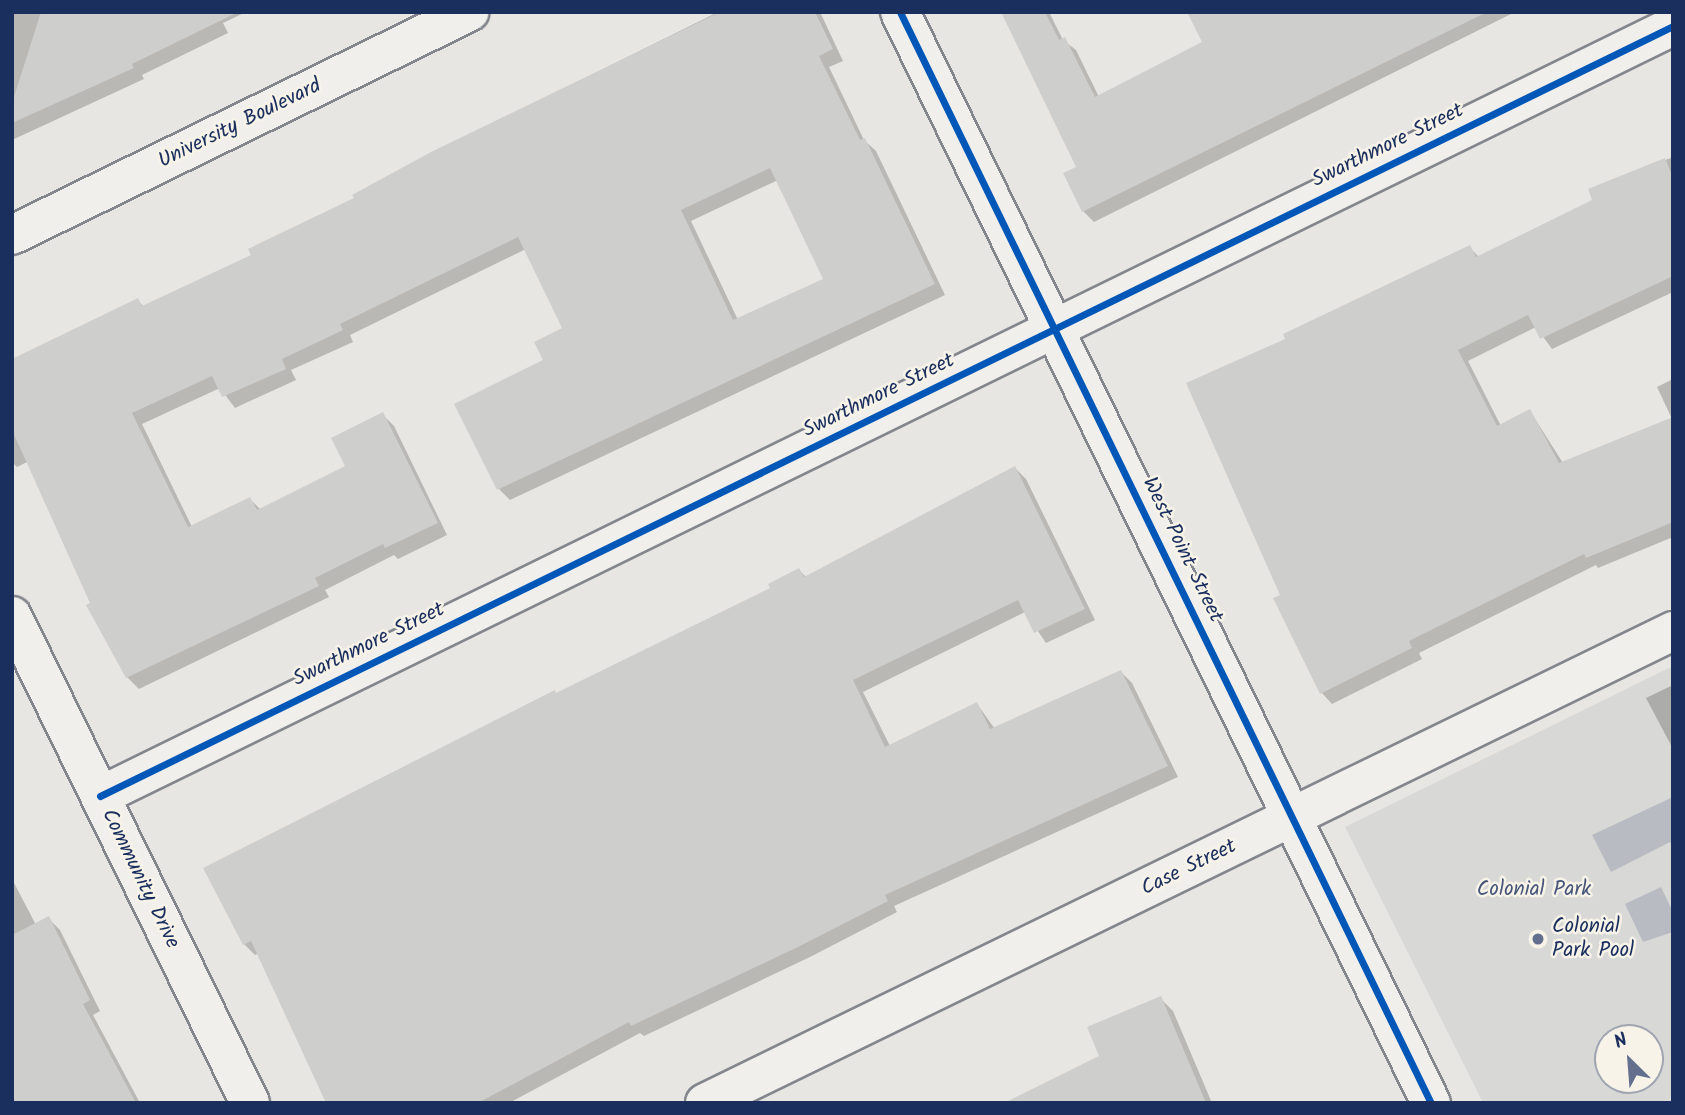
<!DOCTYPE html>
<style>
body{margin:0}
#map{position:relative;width:1685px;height:1115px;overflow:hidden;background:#e8e6e2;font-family:Kalam,sans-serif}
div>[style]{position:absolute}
.built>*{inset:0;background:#d8d8d6}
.water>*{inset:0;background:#b8bbc2}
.shadow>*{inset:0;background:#0003}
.building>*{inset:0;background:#cececd}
.roads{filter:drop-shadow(2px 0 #83868d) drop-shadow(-2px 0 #83868d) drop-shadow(0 2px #83868d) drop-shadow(0 -2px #83868d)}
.minor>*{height:38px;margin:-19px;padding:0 19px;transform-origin:19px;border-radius:19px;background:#f0efeb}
.cycleway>*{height:7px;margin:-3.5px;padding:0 3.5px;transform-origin:3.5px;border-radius:3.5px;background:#0057b8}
.dots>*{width:19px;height:19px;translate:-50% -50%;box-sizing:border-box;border:4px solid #f7f3e8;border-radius:50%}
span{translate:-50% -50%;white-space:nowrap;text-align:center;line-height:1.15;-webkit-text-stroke:5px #f7f3e8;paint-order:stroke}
.street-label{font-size:21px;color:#1b2f5e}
.park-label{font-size:21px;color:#47567a}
.poi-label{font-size:21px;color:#1b2f5e}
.left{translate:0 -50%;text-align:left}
.frame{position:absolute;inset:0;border:14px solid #1b2f5e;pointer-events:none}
.north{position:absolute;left:1594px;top:1024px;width:70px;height:70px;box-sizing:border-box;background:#f7f3e8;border:2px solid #9fa5b1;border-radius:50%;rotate:335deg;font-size:19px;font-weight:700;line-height:28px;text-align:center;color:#1b2f5e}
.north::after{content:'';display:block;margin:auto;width:24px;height:32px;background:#636f8c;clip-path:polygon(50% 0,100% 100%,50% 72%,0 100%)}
</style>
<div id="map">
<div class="built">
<i style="clip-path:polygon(evenodd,1673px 666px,1673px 1103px,1483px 1103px,1345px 827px,1673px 666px,1608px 1038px,1650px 1038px,1650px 1080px,1608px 1080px,1608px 1038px)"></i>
</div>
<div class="water">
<i style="clip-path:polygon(1673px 797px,1673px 846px,1670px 842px,1611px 872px,1592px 835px)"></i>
<i style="clip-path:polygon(1661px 887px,1673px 912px,1673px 932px,1643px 942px,1625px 904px)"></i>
</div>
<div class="shadow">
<i style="clip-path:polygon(12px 12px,246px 12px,223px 23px,228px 33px,142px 75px,144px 79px,12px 140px)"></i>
<i style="clip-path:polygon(evenodd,718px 12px,820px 12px,843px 61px,829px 67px,864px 140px,876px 151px,945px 295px,510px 500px,499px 489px,457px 405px,546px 360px,565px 329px,526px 249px,350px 335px,353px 342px,291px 370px,296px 380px,235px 408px,220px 388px,142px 424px,192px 527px,250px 499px,261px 510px,348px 467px,383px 415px,394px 426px,447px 535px,398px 559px,394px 555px,325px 590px,329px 597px,139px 689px,127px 677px,88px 606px,92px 603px,29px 461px,17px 467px,12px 462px,12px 360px,138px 300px,144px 307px,253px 256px,432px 154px,718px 12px,778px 180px,825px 279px,738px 320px,691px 221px,778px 180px)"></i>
<i style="clip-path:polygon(1005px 12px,1049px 12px,1063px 40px,1076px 50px,1099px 97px,1204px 43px,1189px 12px,1515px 12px,1094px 222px,1083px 211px,1079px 167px)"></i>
<i style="clip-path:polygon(1673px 157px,1673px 292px,1552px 349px,1536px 327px,1468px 361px,1501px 426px,1530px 411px,1563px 463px,1672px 419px,1657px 387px,1673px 379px,1673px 537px,1598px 568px,1596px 565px,1419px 653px,1422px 659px,1332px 704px,1321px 692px,1282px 596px,1288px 340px,1469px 247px,1479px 257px,1595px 201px,1590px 190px)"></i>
<i style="clip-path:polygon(1015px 468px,1026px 479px,1095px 620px,1046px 643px,1025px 612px,863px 692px,890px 746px,977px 704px,995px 729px,1121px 672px,1132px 683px,1178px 777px,894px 906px,897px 912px,810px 957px,644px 1036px,640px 1033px,509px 1103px,330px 1103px,259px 953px,255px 955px,244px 944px,557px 695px,773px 589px,799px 570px,807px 578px)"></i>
<i style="clip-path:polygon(1673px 685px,1673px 749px,1646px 698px)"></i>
<i style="clip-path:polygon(12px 879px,36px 925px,49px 919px,60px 930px,100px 1011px,93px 1015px,140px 1103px,12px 1103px)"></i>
<i style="clip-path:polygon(1160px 998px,1173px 1011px,1212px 1103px,1008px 1103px,1102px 1057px)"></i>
</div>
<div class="building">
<i style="clip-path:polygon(41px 12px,238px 12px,132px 64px,134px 68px,12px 123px,12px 103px)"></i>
<i style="clip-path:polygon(evenodd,720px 12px,815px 12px,833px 49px,819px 56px,860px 140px,865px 138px,935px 284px,497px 490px,454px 404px,543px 360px,534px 342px,562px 328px,518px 237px,340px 324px,343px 330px,282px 359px,286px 369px,222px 397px,212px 376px,132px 413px,188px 527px,250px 497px,257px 510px,345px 466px,331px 438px,383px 412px,438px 523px,385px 548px,383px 544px,315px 578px,319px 586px,126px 678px,86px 605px,90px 603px,12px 430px,12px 359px,138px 298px,142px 306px,251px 255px,248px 249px,354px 198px,352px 195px,431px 152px,720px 12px,770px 168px,823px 279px,733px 320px,681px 210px,770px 168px)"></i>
<i style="clip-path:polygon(1001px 12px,1045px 12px,1059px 40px,1065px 37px,1095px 97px,1202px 42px,1187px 12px,1487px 12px,1082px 212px,1063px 173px,1076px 167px)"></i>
<i style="clip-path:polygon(1665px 158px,1673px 178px,1673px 276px,1540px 339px,1528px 315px,1458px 350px,1497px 426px,1530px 409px,1559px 463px,1673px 417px,1673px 522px,1586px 558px,1584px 554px,1409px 641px,1412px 648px,1320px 694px,1273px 598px,1280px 595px,1186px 383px,1285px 339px,1283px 334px,1470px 245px,1476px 257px,1592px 200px,1588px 189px)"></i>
<i style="clip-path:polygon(1015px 466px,1085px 609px,1034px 633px,1018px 600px,853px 680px,885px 747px,977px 702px,990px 729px,1121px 670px,1168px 766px,885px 895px,888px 901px,798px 947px,631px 1026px,629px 1022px,478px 1103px,326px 1103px,251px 941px,243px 945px,203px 868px,555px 690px,556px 693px,770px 588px,768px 584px,799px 568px,804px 577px)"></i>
<i style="clip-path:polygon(49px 916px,90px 1000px,83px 1004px,136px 1103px,12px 1103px,12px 935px)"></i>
<i style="clip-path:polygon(1161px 996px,1206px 1103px,1004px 1103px,1099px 1056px,1087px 1027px)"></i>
</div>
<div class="roads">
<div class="minor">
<i style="left:900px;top:12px;width:1213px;rotate:64.05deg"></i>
<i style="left:12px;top:235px;width:509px;rotate:-26.01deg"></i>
<i style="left:12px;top:616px;width:542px;rotate:63.95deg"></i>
<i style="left:100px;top:796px;width:1751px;rotate:-26.08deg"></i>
<i style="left:705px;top:1103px;width:1077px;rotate:-25.99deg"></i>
</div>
</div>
<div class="cycleway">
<i style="left:900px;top:12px;width:1213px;rotate:64.05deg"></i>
<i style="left:100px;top:796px;width:1751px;rotate:-26.08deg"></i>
</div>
<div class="dots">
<i style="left:1538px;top:939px;background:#636f8c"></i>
</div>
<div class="street-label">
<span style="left:240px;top:124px;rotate:-26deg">University Boulevard</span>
<span style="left:1388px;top:146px;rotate:-26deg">Swarthmore Street</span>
<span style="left:879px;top:396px;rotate:-26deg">Swarthmore Street</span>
<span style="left:1182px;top:550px;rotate:64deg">West Point Street</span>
<span style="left:369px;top:645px;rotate:-26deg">Swarthmore Street</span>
<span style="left:1189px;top:868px;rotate:-26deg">Case Street</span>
<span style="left:140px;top:879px;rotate:64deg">Community Drive</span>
</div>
<div class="park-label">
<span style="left:1534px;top:890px">Colonial Park</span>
</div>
<div class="poi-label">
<span class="left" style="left:1552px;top:939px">Colonial<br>Park Pool</span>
</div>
<div class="frame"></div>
<div class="north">N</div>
</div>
